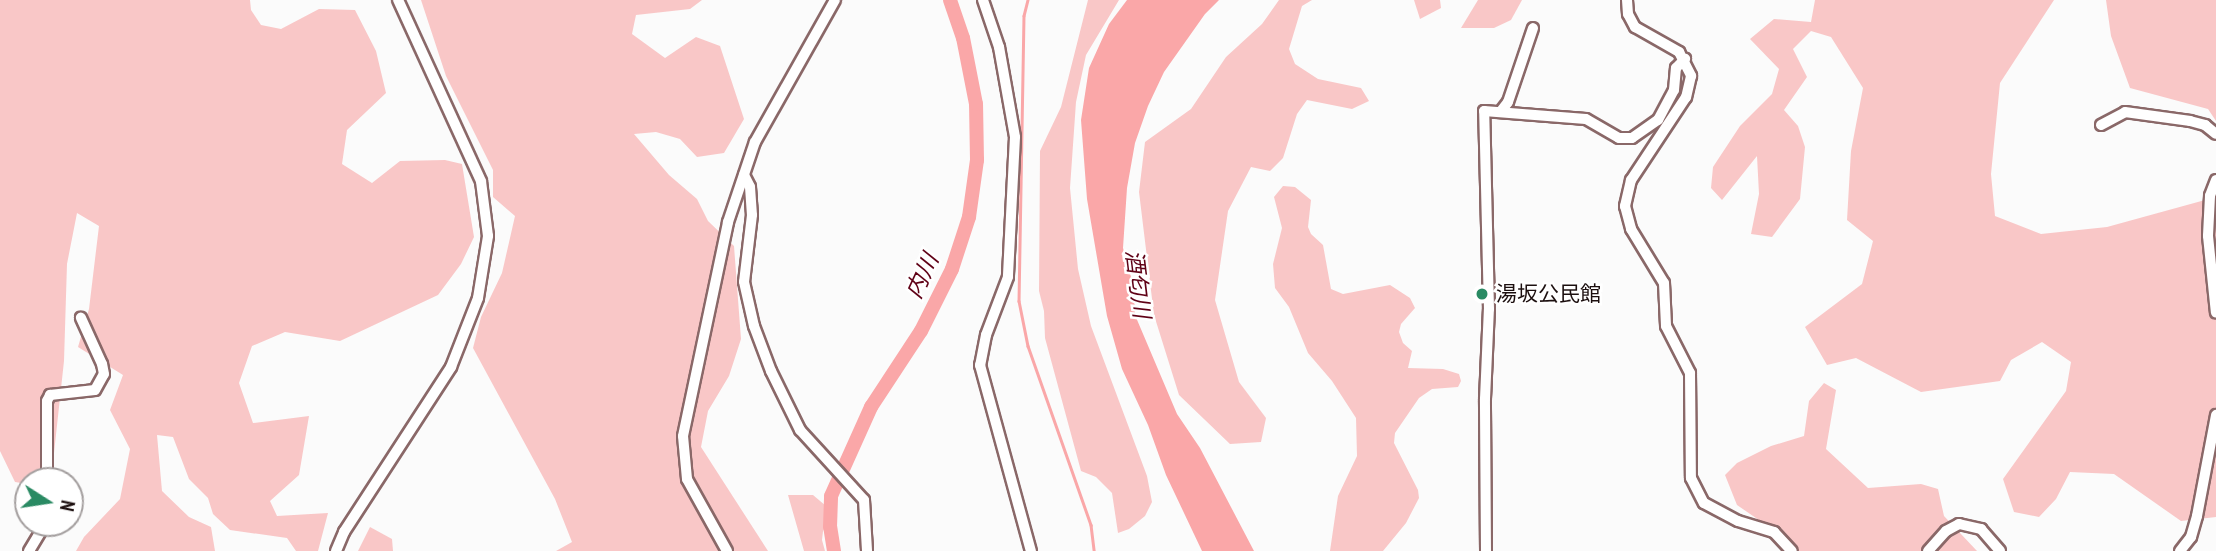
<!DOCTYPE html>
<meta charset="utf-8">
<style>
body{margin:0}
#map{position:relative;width:2216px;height:551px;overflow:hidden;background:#fbfbfb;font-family:"PT Sans Narrow","Noto Sans JP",sans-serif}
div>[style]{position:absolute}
.green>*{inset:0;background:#f9c7c7}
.water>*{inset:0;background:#faa7a8}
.stream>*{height:2.5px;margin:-1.25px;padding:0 1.25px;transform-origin:1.25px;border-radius:1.25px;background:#faa7a8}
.river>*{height:14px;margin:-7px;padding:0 7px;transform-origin:7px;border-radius:7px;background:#faa7a8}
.roads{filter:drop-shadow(2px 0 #8a6868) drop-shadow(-2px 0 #8a6868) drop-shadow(0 2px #8a6868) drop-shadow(0 -2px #8a6868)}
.minor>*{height:10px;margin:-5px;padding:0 5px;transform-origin:5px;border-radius:5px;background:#fff}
.dots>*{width:19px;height:19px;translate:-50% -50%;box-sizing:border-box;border:4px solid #fff;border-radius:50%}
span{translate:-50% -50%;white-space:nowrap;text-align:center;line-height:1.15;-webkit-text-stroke:5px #fff;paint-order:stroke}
.poi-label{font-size:21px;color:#1c0f0f}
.left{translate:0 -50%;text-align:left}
.water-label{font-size:23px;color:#5f0116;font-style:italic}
.north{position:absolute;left:14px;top:467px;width:70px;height:70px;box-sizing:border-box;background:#fff;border:2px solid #a49f9f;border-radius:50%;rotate:102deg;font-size:19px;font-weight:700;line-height:28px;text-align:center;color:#1c0f0f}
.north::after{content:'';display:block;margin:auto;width:24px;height:32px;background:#2a8a63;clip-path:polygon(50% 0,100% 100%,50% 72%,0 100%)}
</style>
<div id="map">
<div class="green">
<i style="clip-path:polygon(0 0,250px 0,251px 10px,261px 25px,281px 29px,319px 9px,355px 10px,376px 51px,386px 93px,347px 130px,342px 164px,372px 183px,400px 161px,445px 160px,462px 164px,474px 237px,461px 264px,438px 295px,340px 341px,285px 332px,252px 346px,239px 383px,253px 423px,309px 416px,299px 475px,270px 501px,277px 516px,328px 513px,318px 551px,296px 551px,287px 538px,230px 530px,213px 514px,208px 498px,189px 479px,173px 437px,157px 435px,162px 491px,189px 517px,211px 527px,215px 551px,76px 551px,84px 537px,120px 499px,130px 449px,110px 410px,123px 375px,78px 347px,89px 309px,99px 226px,77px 213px,67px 264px,64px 361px,54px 453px,37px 481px,28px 481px,28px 484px,15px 482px,0 451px)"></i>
<i style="clip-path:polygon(421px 0,702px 0,690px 9px,636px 15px,632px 34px,665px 58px,696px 37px,720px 46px,744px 119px,724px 153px,697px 157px,680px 139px,656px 132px,634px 134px,669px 175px,697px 199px,708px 221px,734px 246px,741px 339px,729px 376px,708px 411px,701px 447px,768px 551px,556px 551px,572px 542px,555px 499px,473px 348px,481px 317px,502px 273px,515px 216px,493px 197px,493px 170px,446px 76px)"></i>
<i style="clip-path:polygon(1088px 0,1119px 0,1086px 55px,1076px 102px,1070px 188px,1078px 269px,1091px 326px,1147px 476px,1152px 502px,1145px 516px,1129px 529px,1118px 533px,1112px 493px,1096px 477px,1081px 471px,1045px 338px,1044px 311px,1039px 291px,1040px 151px,1061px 107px)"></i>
<i style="clip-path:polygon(1279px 0,1312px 0,1302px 6px,1289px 49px,1295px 64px,1318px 79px,1361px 88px,1369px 101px,1352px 109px,1307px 100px,1297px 114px,1283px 158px,1270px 171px,1251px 167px,1228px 211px,1215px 300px,1239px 382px,1266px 418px,1261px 442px,1230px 444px,1179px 395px,1154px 315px,1139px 192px,1145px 142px,1191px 109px,1226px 57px,1262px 24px)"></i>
<i style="clip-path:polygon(1414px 0,1440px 0,1441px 8px,1420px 19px)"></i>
<i style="clip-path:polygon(1478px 0,1522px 0,1511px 20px,1494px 28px,1461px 28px)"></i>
<i style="clip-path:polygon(1815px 0,2054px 0,2000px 83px,1991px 174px,1995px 216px,2041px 234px,2107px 227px,2216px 197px,2216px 517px,2181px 521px,2114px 474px,2070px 472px,2056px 499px,2039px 517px,2014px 512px,2003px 479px,2066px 391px,2071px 362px,2042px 342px,2011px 360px,2000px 381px,1921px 392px,1856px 358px,1827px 365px,1805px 327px,1862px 284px,1873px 241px,1847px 220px,1851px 151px,1863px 88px,1831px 37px,1811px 31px,1793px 49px,1807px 77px,1784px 110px,1798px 126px,1805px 147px,1800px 199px,1772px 237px,1751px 234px,1759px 194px,1757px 156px,1722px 200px,1711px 188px,1713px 167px,1740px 126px,1772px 94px,1779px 69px,1750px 39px,1774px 19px,1811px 22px)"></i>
<i style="clip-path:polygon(2106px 0,2216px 0,2216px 121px,2208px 109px,2130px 88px,2111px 36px)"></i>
<i style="clip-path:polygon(1283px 186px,1295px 187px,1311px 200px,1308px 227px,1311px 234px,1323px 245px,1331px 289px,1343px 294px,1390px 285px,1410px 298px,1415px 308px,1401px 324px,1399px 332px,1403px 343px,1412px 351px,1408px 368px,1443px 369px,1459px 374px,1461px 381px,1458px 387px,1432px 389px,1419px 398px,1395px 433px,1394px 443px,1418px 490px,1419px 498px,1406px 523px,1383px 551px,1330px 551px,1338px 496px,1357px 456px,1356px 418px,1332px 381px,1308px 353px,1289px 307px,1275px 288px,1273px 264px,1282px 228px,1274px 197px)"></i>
<i style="clip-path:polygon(1824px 383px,1836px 390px,1826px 449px,1868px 488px,1921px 484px,1938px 489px,1944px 516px,1977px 551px,1795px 551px,1794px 544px,1737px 505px,1725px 475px,1737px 463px,1771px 446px,1804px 436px,1809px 401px)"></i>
<i style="clip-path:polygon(788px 495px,813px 495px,826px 506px,822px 540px,825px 551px,804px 551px)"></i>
<i style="clip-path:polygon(370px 527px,392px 539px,393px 551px,358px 551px)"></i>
</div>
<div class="water">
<i style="clip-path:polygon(1127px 0,1219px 0,1205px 14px,1164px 72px,1148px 106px,1135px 143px,1127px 188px,1123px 248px,1134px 288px,1135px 315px,1177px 414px,1200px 448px,1254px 551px,1202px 551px,1166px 475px,1148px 425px,1122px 369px,1107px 316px,1087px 199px,1081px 120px,1089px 68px,1109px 24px)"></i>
</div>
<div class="stream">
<i style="left:1028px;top:0;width:16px;rotate:104deg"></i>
<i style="left:1024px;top:16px;width:285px;rotate:91deg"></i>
<i style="left:1019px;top:301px;width:46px;rotate:78.7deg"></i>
<i style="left:1028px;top:346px;width:190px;rotate:70.6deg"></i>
<i style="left:1091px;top:525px;width:26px;rotate:83deg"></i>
</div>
<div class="river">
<i style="left:834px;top:551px;width:24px;rotate:-99deg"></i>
<i style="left:830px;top:527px;width:31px;rotate:-88deg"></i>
<i style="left:831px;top:496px;width:98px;rotate:-65.8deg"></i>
<i style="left:871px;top:407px;width:91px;rotate:-56.7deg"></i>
<i style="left:921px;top:331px;width:69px;rotate:-63.4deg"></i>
<i style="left:952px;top:269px;width:55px;rotate:-71.9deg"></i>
<i style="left:969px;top:217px;width:58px;rotate:-82deg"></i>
<i style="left:977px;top:160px;width:56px;rotate:-91deg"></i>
<i style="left:976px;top:104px;width:67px;rotate:-101.1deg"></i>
<i style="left:963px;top:38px;width:40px;rotate:-108.9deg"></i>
</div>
<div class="roads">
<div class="minor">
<i style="left:983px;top:0;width:50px;rotate:71.2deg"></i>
<i style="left:999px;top:47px;width:91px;rotate:79.9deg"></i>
<i style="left:1015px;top:137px;width:140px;rotate:92.9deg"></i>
<i style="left:1008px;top:277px;width:62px;rotate:110.8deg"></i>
<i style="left:986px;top:335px;width:31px;rotate:101deg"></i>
<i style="left:980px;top:365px;width:193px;rotate:74.7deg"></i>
<i style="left:1627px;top:0;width:14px;rotate:86deg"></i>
<i style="left:1628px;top:14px;width:15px;rotate:62deg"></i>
<i style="left:1635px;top:27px;width:51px;rotate:29.6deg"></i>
<i style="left:1679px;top:52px;width:27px;rotate:63deg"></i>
<i style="left:1691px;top:76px;width:22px;rotate:103deg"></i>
<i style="left:1686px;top:97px;width:100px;rotate:123.5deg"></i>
<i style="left:1631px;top:180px;width:27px;rotate:103deg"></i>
<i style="left:1625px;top:206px;width:24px;rotate:75deg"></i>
<i style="left:1631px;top:229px;width:63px;rotate:58.6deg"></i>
<i style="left:1664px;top:283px;width:43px;rotate:87.3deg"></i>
<i style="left:1666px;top:326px;width:53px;rotate:62.9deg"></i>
<i style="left:1690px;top:373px;width:105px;rotate:89.5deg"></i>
<i style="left:1691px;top:478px;width:28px;rotate:63deg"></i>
<i style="left:1704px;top:503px;width:38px;rotate:28deg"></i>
<i style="left:1738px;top:521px;width:38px;rotate:17deg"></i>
<i style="left:1774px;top:532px;width:26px;rotate:47deg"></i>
<i style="left:1501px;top:111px;width:11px;rotate:-52deg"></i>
<i style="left:1508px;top:102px;width:78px;rotate:-71.3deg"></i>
<i style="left:2101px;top:125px;width:27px;rotate:-28deg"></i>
<i style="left:2125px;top:112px;width:66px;rotate:7.9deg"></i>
<i style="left:2190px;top:121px;width:16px;rotate:15deg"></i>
<i style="left:2205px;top:125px;width:14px;rotate:39deg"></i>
<i style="left:744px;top:175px;width:13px;rotate:63deg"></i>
<i style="left:750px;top:187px;width:28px;rotate:86deg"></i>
<i style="left:752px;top:215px;width:67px;rotate:96.8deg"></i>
<i style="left:744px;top:282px;width:45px;rotate:77.2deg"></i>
<i style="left:754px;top:326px;width:48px;rotate:69.3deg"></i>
<i style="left:771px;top:371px;width:66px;rotate:63.8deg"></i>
<i style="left:800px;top:430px;width:95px;rotate:47.6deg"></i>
<i style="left:864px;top:500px;width:51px;rotate:86.6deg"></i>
<i style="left:2216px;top:180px;width:17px;rotate:111deg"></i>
<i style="left:2210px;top:196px;width:40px;rotate:92.9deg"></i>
<i style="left:2208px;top:236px;width:77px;rotate:84.1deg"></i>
<i style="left:47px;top:481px;width:80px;rotate:-90deg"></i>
<i style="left:47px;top:401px;width:7px;rotate:-63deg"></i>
<i style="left:50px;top:395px;width:45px;rotate:-6.3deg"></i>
<i style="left:95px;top:390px;width:18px;rotate:-61deg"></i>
<i style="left:104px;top:374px;width:10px;rotate:-101deg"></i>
<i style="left:102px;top:364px;width:51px;rotate:-114.5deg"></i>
<i style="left:29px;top:551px;width:33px;rotate:-59deg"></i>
<i style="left:336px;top:551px;width:21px;rotate:-67deg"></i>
<i style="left:344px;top:532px;width:197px;rotate:-57deg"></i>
<i style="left:451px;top:367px;width:74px;rotate:-68.6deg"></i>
<i style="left:478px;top:298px;width:63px;rotate:-80.8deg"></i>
<i style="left:488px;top:236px;width:55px;rotate:-97.3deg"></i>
<i style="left:481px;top:181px;width:199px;rotate:-114.6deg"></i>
<i style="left:727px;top:551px;width:82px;rotate:-119.1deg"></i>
<i style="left:687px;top:479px;width:43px;rotate:-95.3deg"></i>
<i style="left:683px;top:436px;width:219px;rotate:-78.1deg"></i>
<i style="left:728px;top:222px;width:84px;rotate:-71.4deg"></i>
<i style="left:755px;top:142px;width:163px;rotate:-60.6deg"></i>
<i style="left:1486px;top:551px;width:152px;rotate:-90.4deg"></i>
<i style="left:1485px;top:399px;width:90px;rotate:-87.5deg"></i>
<i style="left:1489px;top:309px;width:198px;rotate:-91.4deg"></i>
<i style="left:1484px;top:111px;width:102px;rotate:4.5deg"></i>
<i style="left:1586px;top:119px;width:38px;rotate:30deg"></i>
<i style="left:1619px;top:138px;width:13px"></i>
<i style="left:1632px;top:138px;width:32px;rotate:-35deg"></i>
<i style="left:1658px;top:120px;width:34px;rotate:-62deg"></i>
<i style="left:1674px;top:90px;width:22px;rotate:-85deg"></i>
<i style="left:1676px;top:68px;width:13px;rotate:-45deg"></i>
<i style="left:1928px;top:551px;width:27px;rotate:-48deg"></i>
<i style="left:1946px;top:531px;width:15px;rotate:-28deg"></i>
<i style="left:1959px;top:524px;width:23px;rotate:13deg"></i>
<i style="left:1981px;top:529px;width:29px;rotate:49deg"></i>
<i style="left:2180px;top:551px;width:18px;rotate:-52deg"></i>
<i style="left:2191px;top:537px;width:22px;rotate:-74deg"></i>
<i style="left:2197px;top:516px;width:103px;rotate:-79.3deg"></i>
</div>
</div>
<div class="dots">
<i style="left:1482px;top:294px;background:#2a8a63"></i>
</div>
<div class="poi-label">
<span class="left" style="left:1496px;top:294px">湯坂公民館</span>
</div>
<div class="water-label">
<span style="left:922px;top:276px;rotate:-65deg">内川</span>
<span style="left:1138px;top:284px;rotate:83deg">酒匂川</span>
</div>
<div class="north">N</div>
</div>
